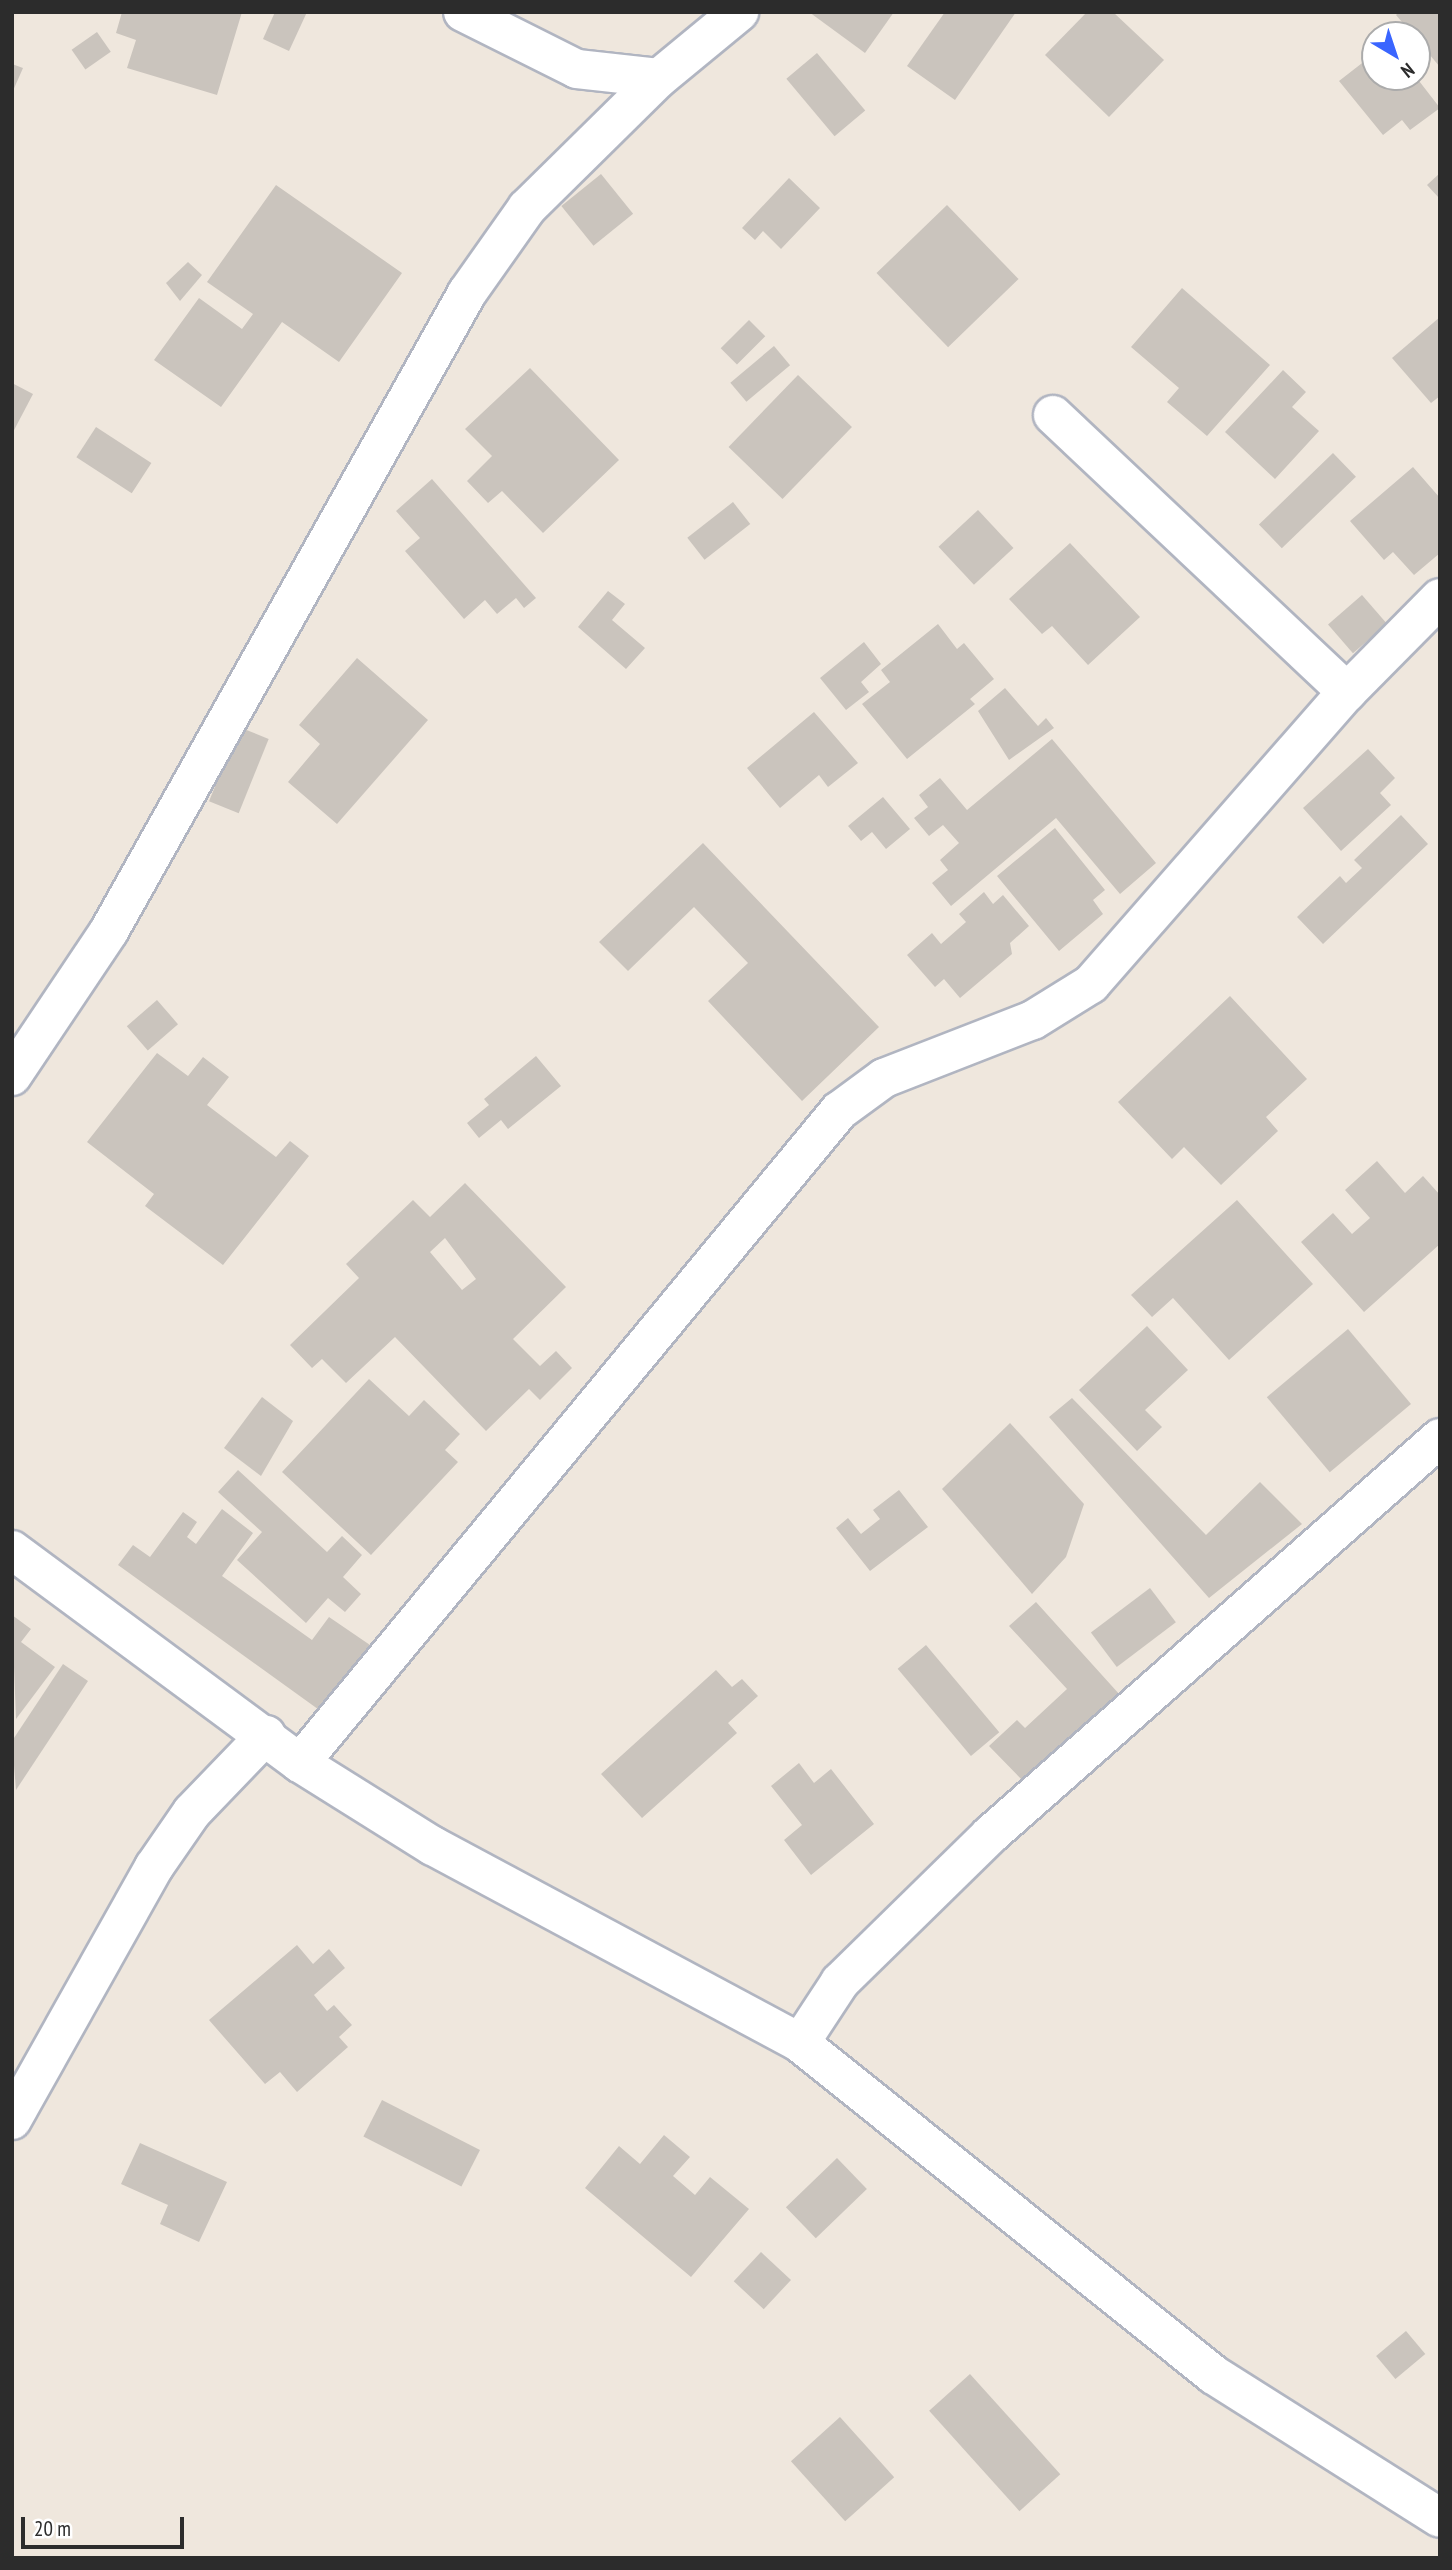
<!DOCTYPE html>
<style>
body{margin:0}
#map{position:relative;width:1452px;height:2570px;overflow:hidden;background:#efe7dd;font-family:"PT Sans Narrow",sans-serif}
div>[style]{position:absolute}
.building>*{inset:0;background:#cac4bd;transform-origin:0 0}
.roads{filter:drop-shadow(2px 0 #b1b5c1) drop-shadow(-2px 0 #b1b5c1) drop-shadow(0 2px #b1b5c1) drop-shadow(0 -2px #b1b5c1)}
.street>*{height:38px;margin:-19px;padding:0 19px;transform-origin:19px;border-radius:19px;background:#fff}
span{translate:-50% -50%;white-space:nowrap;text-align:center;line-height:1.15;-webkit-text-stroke:7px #fff;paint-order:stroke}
.frame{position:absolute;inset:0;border:14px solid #2c2c2c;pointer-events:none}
.north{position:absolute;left:1361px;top:21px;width:70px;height:70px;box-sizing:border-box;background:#fff;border:2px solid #ababab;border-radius:50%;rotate:141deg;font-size:19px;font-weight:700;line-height:28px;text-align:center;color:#2c2c2c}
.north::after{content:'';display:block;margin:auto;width:24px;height:32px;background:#3a65ff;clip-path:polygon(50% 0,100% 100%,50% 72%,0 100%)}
.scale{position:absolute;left:21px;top:2517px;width:163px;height:32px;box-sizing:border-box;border:4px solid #2c2c2c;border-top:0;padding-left:9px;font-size:21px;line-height:24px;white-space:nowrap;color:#2c2c2c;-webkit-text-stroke:5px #fff;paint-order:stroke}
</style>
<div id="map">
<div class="building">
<i style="clip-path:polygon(122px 12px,242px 12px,217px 95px,127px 68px,136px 40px,116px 33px)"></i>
<i style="clip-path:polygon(275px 12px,307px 12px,289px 51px,263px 39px)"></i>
<i style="clip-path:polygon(809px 12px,894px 12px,865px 53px)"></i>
<i style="clip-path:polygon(945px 12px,1016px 12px,955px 100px,907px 66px)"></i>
<i style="clip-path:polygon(1087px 12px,1113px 12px,1164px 60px,1109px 117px,1045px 55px)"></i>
<i style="clip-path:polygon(1399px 12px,1440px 12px,1440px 67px,1396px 15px)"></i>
<i style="left:97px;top:32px;width:24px;height:31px;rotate:55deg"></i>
<i style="left:817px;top:53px;width:75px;height:40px;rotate:50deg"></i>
<i style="clip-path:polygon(1375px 53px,1375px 77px,1416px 77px,1440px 108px,1410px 130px,1402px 120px,1383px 135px,1339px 81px)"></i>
<i style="clip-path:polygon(12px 64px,23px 68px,12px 93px)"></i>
<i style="clip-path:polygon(1440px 173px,1440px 199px,1427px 185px)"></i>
<i style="left:601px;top:174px;width:51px;height:51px;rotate:51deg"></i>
<i style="clip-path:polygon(789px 178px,820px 208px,781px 249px,763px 231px,755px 240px,742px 228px)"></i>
<i style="clip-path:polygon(276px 185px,402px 273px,339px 362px,282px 322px,221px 407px,154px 360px,199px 298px,242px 329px,253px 314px,207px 282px)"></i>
<i style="left:947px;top:205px;width:103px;height:98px;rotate:46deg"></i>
<i style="clip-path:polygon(188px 262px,202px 275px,180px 301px,166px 283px)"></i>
<i style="clip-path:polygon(1182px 288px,1270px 365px,1207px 436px,1167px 402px,1179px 388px,1131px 347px)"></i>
<i style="clip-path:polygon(1440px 317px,1440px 396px,1431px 403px,1392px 358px)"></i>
<i style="left:749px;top:320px;width:23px;height:40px;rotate:45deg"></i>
<i style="left:774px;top:346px;width:25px;height:57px;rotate:50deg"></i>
<i style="clip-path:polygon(530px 368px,619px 460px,543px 533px,502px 491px,488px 503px,467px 481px,492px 456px,465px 429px)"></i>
<i style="clip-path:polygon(1283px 370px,1306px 392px,1292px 407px,1319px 431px,1275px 479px,1225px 432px)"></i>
<i style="left:798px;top:375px;width:75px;height:100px;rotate:44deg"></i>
<i style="clip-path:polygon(12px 383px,33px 394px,12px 434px)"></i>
<i style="left:96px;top:427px;width:66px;height:36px;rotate:33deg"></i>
<i style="left:1333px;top:453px;width:33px;height:103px;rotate:46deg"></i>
<i style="clip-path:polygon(1413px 467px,1440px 498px,1440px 553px,1414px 575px,1393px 552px,1384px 560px,1350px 521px)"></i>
<i style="clip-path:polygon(432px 479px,536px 598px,524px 608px,516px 598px,497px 614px,485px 600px,464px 619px,405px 551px,420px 538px,396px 511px)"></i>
<i style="left:733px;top:502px;width:28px;height:58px;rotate:52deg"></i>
<i style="left:978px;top:510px;width:52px;height:54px;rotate:47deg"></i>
<i style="clip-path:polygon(1070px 543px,1140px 617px,1088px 665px,1052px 626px,1042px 634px,1009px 599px)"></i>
<i style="clip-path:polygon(608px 591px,625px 604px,612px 620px,645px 648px,626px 669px,578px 627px)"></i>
<i style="left:1362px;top:595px;width:38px;height:45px;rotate:49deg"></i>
<i style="clip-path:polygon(938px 624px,957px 649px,964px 643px,994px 679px,970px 699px,975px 704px,907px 759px,862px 704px,890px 682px,881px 670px)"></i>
<i style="clip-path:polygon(864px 642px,881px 664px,861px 682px,869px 692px,846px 710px,820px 678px)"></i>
<i style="clip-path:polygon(357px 658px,428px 720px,337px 824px,288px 782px,320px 744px,299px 725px)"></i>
<i style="clip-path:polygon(1005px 688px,1038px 726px,1046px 718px,1054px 728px,1009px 760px,978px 711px)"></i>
<i style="clip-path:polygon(814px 712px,858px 763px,828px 787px,819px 775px,780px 808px,747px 768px)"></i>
<i style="left:239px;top:727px;width:32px;height:80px;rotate:22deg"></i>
<i style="clip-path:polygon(1052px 739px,1156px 863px,1120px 894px,1056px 818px,951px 906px,932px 883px,948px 870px,940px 860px,959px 843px,943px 825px,929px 836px,914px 818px,928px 807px,919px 795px,940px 778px,967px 810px)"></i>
<i style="clip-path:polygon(1368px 749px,1395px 778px,1380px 793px,1391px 805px,1341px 851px,1303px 808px)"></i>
<i style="clip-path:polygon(883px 797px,910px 829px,886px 849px,872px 832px,861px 841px,848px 826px)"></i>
<i style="clip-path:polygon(1401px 815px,1428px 844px,1323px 944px,1297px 917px,1340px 876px,1346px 883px,1362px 868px,1354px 860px)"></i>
<i style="clip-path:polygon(1055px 828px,1105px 890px,1093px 900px,1103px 914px,1059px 951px,997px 876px)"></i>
<i style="clip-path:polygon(703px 843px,879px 1027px,802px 1101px,708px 1001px,748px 963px,694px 907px,628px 971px,599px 942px)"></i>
<i style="clip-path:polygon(984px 892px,993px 904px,1003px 895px,1029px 926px,1010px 943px,1012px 954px,960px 998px,944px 979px,935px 987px,907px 955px,932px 933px,941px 944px,966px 922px,959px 914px)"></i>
<i style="clip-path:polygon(1230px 996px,1307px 1079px,1266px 1117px,1278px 1131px,1221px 1185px,1184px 1147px,1172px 1159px,1118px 1102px)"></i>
<i style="left:157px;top:1000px;width:32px;height:40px;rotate:49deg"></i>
<i style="clip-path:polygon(157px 1053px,188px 1076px,203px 1057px,229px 1077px,207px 1105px,276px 1157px,290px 1141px,309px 1156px,223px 1265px,145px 1206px,154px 1194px,87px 1142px)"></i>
<i style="clip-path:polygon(536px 1056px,561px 1086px,508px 1129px,501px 1120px,479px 1138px,467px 1123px,489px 1105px,484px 1099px)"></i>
<i style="clip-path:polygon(1377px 1161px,1405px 1193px,1423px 1176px,1440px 1195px,1440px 1244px,1364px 1312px,1301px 1242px,1333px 1213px,1352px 1234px,1370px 1218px,1345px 1190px)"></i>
<i style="clip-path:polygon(evenodd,465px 1183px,566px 1287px,513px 1339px,540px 1366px,556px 1351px,572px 1368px,540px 1400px,529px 1389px,486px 1431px,395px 1337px,346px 1383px,322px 1359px,312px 1368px,290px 1345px,359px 1278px,346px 1264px,413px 1200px,430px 1217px,465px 1183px,445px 1238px,476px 1279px,462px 1290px,430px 1252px,445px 1238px)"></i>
<i style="clip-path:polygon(1237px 1200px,1313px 1284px,1229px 1360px,1173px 1298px,1152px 1317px,1131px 1295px)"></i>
<i style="clip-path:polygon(1147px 1326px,1188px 1370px,1145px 1410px,1162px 1427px,1137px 1451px,1079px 1390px)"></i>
<i style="left:1348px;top:1329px;width:98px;height:106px;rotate:50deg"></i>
<i style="clip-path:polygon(369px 1379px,409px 1416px,424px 1400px,460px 1434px,445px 1450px,458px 1462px,371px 1555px,282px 1472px)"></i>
<i style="clip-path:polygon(262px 1397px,293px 1421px,261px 1476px,224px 1448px)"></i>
<i style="clip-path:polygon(1072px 1398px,1206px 1535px,1260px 1482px,1302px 1524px,1209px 1598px,1049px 1417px)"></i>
<i style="clip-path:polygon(1010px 1423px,1084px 1504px,1066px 1557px,1032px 1594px,942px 1489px)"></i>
<i style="clip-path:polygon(238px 1470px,327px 1552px,342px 1536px,362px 1555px,343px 1577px,361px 1594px,345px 1612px,328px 1598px,306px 1623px,237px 1560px,262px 1532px,218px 1492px)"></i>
<i style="clip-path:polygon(899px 1490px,928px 1527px,870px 1571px,836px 1528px,848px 1518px,861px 1534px,880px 1519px,873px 1510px)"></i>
<i style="clip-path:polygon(222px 1509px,253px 1533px,222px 1576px,312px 1640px,329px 1617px,370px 1645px,322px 1712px,118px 1565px,133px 1545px,150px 1557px,183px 1512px,197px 1522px,187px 1537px,196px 1544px)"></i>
<i style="left:1150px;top:1588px;width:43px;height:74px;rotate:53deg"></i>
<i style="clip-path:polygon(1036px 1602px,1120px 1695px,1024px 1782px,989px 1746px,1017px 1720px,1025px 1728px,1067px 1689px,1009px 1626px)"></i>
<i style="clip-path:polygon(12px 1615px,31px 1629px,21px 1642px,55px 1667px,16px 1719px)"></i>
<i style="left:926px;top:1645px;width:114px;height:37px;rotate:50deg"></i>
<i style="clip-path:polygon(63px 1664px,88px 1681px,16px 1790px,12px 1741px)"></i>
<i style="clip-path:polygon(716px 1670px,732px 1687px,742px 1679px,758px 1696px,728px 1723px,737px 1733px,642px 1818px,601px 1774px)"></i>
<i style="clip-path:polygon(799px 1763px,814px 1783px,831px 1769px,874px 1824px,811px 1875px,784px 1840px,802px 1825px,771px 1786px)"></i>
<i style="clip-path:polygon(297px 1945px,313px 1964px,329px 1949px,345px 1968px,314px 1995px,327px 2011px,334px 2005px,352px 2025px,339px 2037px,348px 2047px,297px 2092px,280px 2072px,265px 2084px,209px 2020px)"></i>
<i style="left:382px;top:2100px;width:110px;height:41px;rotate:27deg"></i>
<i style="clip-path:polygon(664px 2135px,690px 2157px,673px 2176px,695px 2195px,710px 2177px,749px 2209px,691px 2277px,585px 2188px,619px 2146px,640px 2164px)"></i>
<i style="clip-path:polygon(140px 2143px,227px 2182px,199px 2242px,160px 2224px,168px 2205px,121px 2184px)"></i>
<i style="left:837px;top:2158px;width:43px;height:71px;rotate:46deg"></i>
<i style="left:761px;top:2252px;width:41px;height:40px;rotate:43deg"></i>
<i style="left:1406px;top:2331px;width:30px;height:39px;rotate:50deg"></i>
<i style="left:970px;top:2374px;width:135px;height:55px;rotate:48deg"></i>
<i style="left:840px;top:2417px;width:81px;height:66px;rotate:48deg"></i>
</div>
<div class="roads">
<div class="street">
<i style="left:463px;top:12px;width:127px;rotate:26.6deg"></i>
<i style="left:577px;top:69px;width:82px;rotate:6.3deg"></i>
<i style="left:1053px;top:415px;width:404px;rotate:43.3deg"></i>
<i style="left:12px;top:1076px;width:174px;rotate:-56.2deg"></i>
<i style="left:109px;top:931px;width:732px;rotate:-60.7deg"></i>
<i style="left:467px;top:293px;width:104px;rotate:-54.8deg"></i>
<i style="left:527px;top:208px;width:185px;rotate:-44.6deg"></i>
<i style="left:659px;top:78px;width:104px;rotate:-39.5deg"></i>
<i style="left:12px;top:1550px;width:358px;rotate:36.5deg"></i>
<i style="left:300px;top:1763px;width:157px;rotate:32deg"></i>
<i style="left:433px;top:1846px;width:417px;rotate:28.2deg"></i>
<i style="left:800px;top:2043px;width:531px;rotate:38.73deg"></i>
<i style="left:1214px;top:2375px;width:267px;rotate:32.3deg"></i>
<i style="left:300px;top:1763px;width:846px;rotate:-50.42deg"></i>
<i style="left:839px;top:1111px;width:56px;rotate:-36.3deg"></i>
<i style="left:884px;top:1078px;width:160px;rotate:-21.3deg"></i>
<i style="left:1033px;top:1020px;width:68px;rotate:-31.8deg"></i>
<i style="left:1091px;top:984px;width:388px;rotate:-48.8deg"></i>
<i style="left:1347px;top:692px;width:132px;rotate:-45.3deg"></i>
<i style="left:800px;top:2043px;width:73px;rotate:-56.7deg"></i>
<i style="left:840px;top:1982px;width:210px;rotate:-44.4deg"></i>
<i style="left:990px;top:1835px;width:600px;rotate:-41.42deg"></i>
<i style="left:12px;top:2120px;width:290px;rotate:-60.7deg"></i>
<i style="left:154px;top:1867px;width:67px;rotate:-55.4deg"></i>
<i style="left:192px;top:1812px;width:107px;rotate:-46.1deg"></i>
</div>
</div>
<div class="frame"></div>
<div class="north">N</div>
<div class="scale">20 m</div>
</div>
